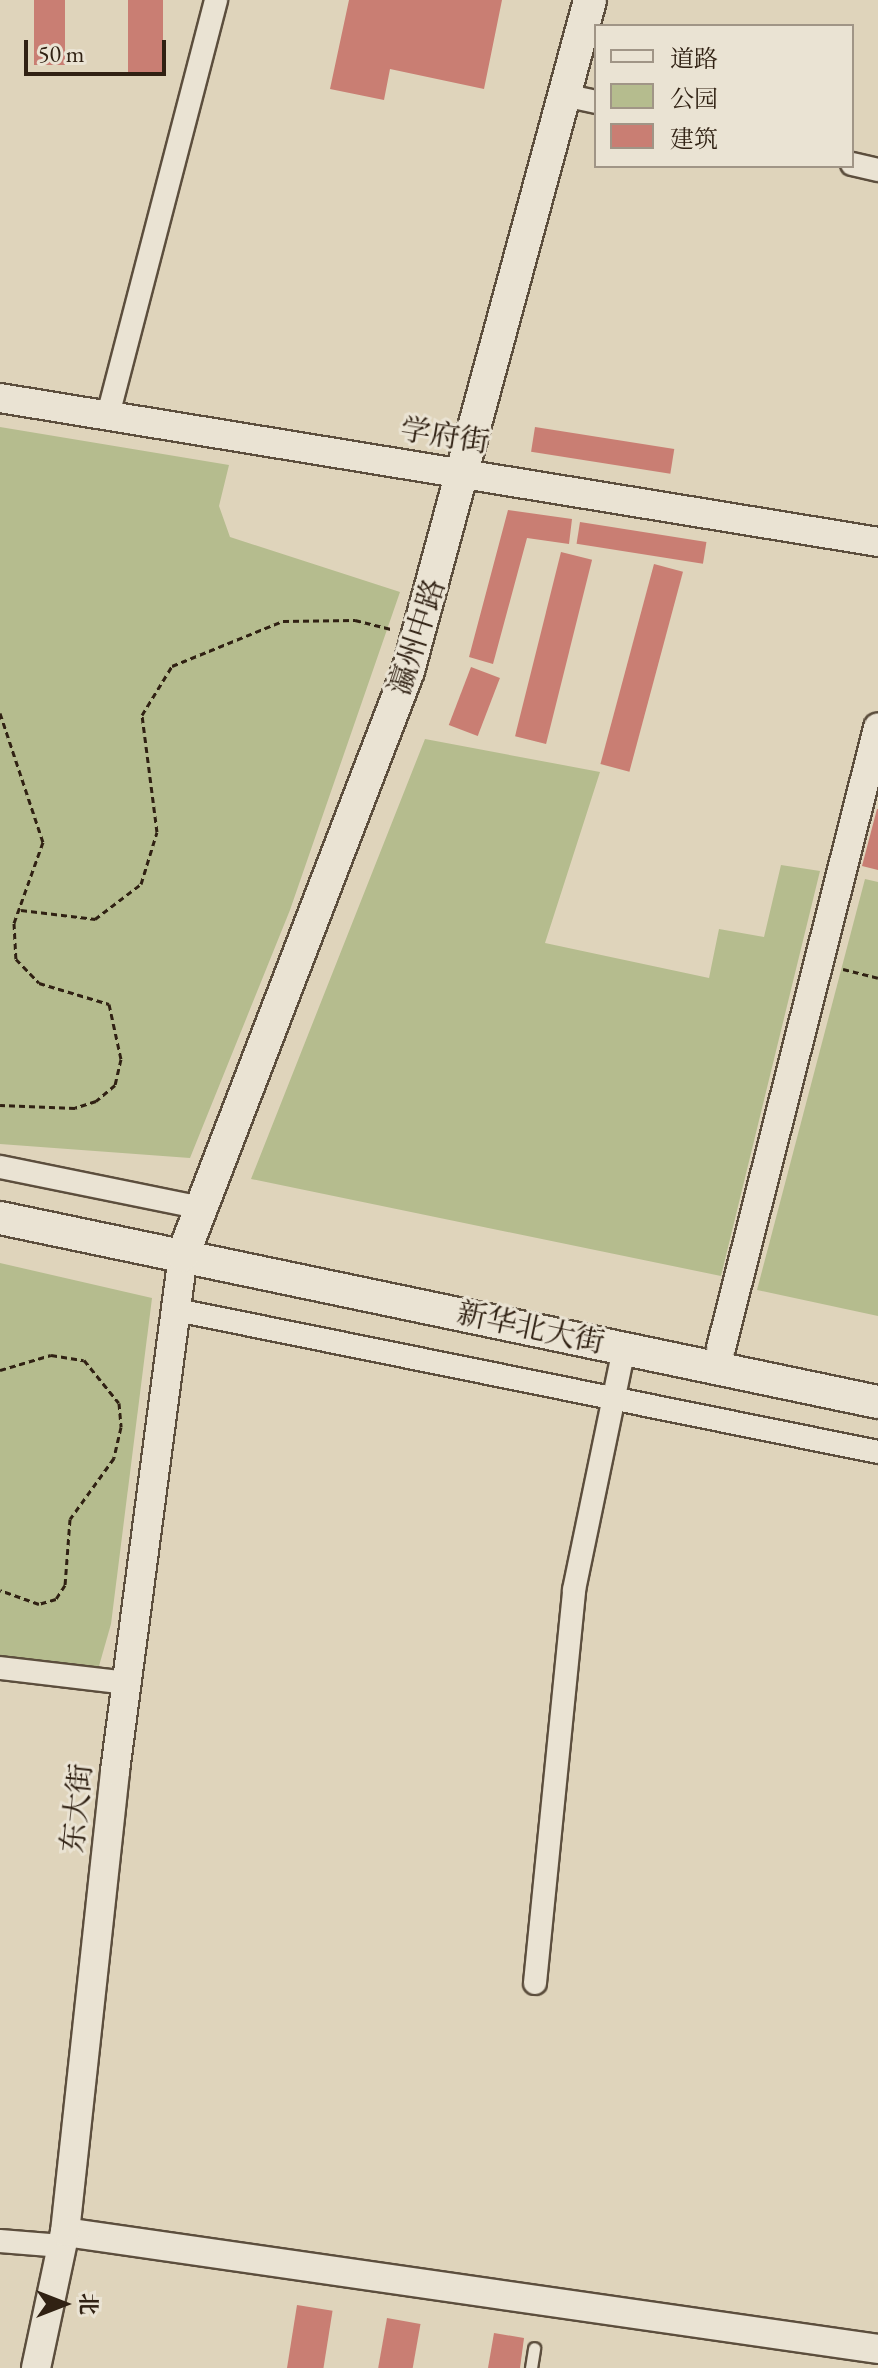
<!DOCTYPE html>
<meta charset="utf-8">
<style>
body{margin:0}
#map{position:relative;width:878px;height:2368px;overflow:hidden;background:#dfd4bb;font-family:"EB Garamond","Noto Serif SC",serif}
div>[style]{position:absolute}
.green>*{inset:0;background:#b5bc8e}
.building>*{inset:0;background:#c97e73;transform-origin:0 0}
.path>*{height:3px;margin-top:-1.5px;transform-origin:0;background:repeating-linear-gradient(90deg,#302113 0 6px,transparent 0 10px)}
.roads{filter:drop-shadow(2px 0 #5c4e3d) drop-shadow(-2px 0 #5c4e3d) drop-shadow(0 2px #5c4e3d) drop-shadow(0 -2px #5c4e3d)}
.service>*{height:11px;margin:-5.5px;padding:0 5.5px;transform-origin:5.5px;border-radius:5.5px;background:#eae3d3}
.minor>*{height:22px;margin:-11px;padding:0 11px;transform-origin:11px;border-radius:11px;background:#eae3d3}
.tertiary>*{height:28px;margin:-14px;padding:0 14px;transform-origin:14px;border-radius:14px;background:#eae3d3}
.secondary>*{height:32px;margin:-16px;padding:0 16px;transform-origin:16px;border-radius:16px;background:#eae3d3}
span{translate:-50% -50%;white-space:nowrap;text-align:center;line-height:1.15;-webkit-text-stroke:6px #eae3d3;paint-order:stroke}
.street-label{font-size:30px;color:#302113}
.legend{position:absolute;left:594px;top:24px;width:260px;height:144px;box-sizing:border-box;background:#eae3d3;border:2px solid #a09586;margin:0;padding:10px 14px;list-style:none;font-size:24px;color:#302113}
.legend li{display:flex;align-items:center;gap:16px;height:40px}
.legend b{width:40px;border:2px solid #a09586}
.north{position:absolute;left:24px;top:2264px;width:80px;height:80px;-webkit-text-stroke:6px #eae3d3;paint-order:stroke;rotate:90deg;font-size:22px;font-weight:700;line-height:32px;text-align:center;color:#302113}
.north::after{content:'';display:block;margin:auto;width:28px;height:36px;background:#302113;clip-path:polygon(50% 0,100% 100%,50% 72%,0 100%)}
.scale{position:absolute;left:24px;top:40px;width:142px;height:36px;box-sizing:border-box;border:4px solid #302113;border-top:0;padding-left:10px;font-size:24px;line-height:28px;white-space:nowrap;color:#302113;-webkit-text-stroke:6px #eae3d3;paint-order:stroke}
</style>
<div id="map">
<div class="green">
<i style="clip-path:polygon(0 427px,229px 465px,219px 506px,230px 537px,400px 592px,290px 910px,190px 1158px,0 1144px)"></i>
<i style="clip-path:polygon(425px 739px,600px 772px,545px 943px,709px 978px,719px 929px,764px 937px,781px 865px,820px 871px,721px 1276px,251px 1179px)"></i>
<i style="clip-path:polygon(865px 879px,878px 882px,878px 1316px,757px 1290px)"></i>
<i style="clip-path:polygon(0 1263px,152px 1298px,111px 1624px,99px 1666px,90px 1669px,0 1661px)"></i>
</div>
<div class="building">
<i style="left:34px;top:0;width:31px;height:65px"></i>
<i style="left:128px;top:0;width:35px;height:75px"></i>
<i style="clip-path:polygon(349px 0,502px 0,484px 89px,390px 69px,384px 100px,330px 89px)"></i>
<i style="left:535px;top:427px;width:141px;height:25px;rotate:9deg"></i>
<i style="clip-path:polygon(508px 510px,572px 519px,569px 544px,527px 538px,493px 664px,469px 657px)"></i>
<i style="left:580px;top:522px;width:128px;height:22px;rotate:9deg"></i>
<i style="left:561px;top:552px;width:32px;height:190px;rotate:14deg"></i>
<i style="left:654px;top:564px;width:30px;height:207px;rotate:15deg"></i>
<i style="left:471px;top:667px;width:31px;height:62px;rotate:21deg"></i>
<i style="clip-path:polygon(877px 809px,878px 809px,878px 870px,862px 866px)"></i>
<i style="left:297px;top:2305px;width:36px;height:64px;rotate:9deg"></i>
<i style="left:387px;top:2318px;width:34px;height:51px;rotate:10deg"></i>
<i style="clip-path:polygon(494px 2333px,524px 2338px,520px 2368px,488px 2368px)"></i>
</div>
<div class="path">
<i style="left:0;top:713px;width:136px;rotate:71.6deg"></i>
<i style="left:43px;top:842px;width:86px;rotate:109.7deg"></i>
<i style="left:14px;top:923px;width:36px;rotate:87deg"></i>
<i style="left:16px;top:959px;width:33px;rotate:46deg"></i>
<i style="left:39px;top:983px;width:73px;rotate:16.7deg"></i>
<i style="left:109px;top:1004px;width:56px;rotate:77.7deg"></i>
<i style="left:121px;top:1059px;width:27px;rotate:103deg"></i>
<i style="left:115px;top:1085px;width:25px;rotate:140deg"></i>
<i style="left:96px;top:1101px;width:22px;rotate:162deg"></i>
<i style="left:75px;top:1108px;width:75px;rotate:-177.7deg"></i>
<i style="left:21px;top:910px;width:75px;rotate:6.9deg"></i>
<i style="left:95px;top:919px;width:58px;rotate:-37.3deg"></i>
<i style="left:141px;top:884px;width:54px;rotate:-72.9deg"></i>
<i style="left:157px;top:832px;width:118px;rotate:-97.3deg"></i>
<i style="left:142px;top:715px;width:57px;rotate:-58.5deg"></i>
<i style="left:172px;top:666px;width:120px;rotate:-22.1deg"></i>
<i style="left:283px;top:621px;width:72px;rotate:-0.8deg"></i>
<i style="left:355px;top:620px;width:38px;rotate:14deg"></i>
<i style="left:843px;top:969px;width:36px;rotate:14deg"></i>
<i style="left:0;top:1370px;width:53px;rotate:-16.4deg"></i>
<i style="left:51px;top:1355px;width:33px;rotate:9deg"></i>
<i style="left:84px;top:1360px;width:55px;rotate:50.9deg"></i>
<i style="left:119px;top:1403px;width:24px;rotate:85deg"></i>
<i style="left:121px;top:1427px;width:32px;rotate:103deg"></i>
<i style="left:114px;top:1458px;width:75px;rotate:125.8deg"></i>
<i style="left:70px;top:1519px;width:66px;rotate:94.3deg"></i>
<i style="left:65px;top:1585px;width:17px;rotate:123deg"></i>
<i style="left:56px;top:1599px;width:18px;rotate:164deg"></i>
<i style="left:39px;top:1604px;width:41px;rotate:-160.3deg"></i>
</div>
<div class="roads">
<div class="service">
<i style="left:531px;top:2368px;width:20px;rotate:-81deg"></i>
</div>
<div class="minor">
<i style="left:564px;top:95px;width:33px;rotate:12deg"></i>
<i style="left:852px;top:164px;width:27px;rotate:13deg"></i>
<i style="left:108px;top:415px;width:429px;rotate:-75.4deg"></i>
<i style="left:0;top:1167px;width:205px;rotate:11.5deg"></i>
<i style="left:177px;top:1310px;width:715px;rotate:11.45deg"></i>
<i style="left:0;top:1668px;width:128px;rotate:6.7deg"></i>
<i style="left:535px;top:1983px;width:395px;rotate:-84.3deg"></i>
<i style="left:574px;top:1590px;width:247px;rotate:-78.3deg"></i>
<i style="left:0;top:2241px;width:62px;rotate:4.6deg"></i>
</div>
<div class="tertiary">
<i style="left:0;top:398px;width:890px;rotate:9.31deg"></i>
<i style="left:721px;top:1348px;width:640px;rotate:-75.79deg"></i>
<i style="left:65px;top:2232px;width:821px;rotate:8.19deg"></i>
<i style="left:36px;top:2368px;width:139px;rotate:-78deg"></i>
<i style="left:65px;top:2232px;width:464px;rotate:-83.8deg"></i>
<i style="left:115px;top:1771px;width:520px;rotate:-82.49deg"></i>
</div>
<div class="secondary">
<i style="left:0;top:1218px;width:897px;rotate:11.84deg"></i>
<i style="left:183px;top:1255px;width:626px;rotate:-68.93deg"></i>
<i style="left:408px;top:671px;width:695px;rotate:-74.82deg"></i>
</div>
</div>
<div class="street-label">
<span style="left:445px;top:436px;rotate:9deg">学府街</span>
<span style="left:417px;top:637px;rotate:-72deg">瀛州中路</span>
<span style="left:531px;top:1328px;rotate:12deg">新华北大街</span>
<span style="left:77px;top:1808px;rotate:-84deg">东大街</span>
</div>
<ul class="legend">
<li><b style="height:10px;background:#eae3d3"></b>道路</li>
<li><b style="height:22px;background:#b5bc8e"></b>公园</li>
<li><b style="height:22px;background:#c97e73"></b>建筑</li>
</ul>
<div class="north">北</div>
<div class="scale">50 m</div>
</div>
